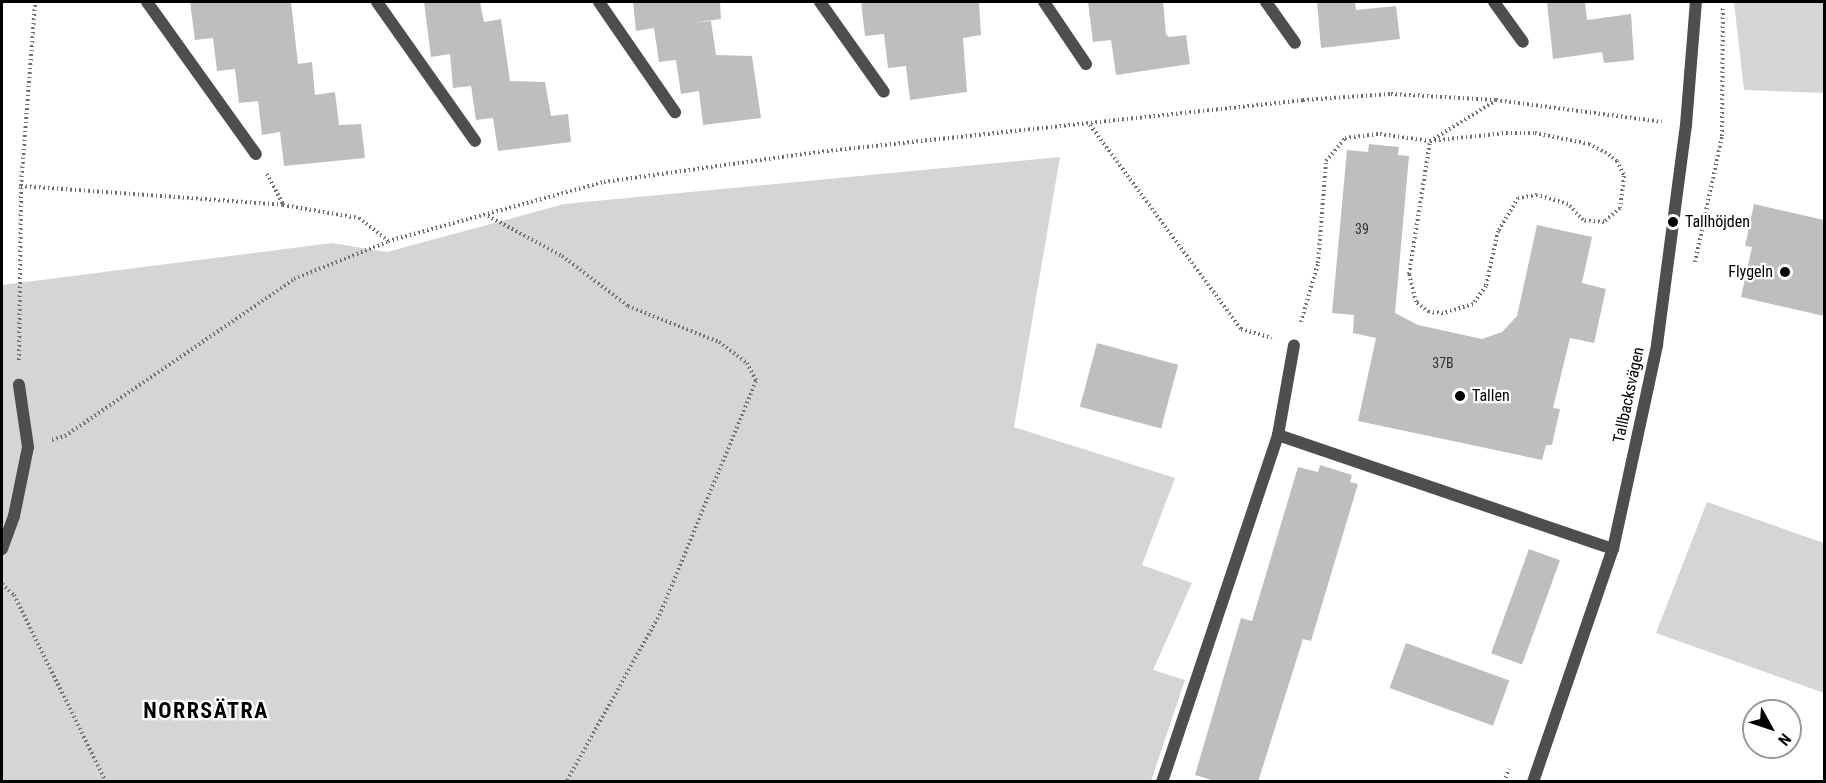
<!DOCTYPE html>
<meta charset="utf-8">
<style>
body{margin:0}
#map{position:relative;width:1826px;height:783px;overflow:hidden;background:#fff;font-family:"Roboto Condensed",sans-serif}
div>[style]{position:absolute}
.green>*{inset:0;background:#d5d5d5}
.building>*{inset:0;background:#bebebe;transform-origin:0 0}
.path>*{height:4px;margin-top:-2px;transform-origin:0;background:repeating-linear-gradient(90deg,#707070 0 1.5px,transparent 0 4.5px)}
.lane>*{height:12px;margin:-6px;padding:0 6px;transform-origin:6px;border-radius:6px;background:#4e4e4e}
.street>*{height:12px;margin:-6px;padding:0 6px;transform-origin:6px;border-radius:6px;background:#4e4e4e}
.dots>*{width:16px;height:16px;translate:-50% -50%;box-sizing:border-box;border:3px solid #fff;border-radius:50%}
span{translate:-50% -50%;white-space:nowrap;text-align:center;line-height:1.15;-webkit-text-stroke:4.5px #fff;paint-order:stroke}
.number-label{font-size:14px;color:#303030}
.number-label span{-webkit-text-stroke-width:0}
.poi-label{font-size:16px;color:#000}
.left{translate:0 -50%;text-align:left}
.right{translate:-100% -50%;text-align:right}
.street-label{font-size:16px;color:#000}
.district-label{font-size:22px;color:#000;font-weight:700;letter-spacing:1.5px}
.frame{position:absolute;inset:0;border:3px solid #000;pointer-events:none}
.north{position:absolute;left:1742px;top:699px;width:60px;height:60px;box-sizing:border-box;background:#fff;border:2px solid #999;border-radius:50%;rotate:130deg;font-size:16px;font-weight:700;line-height:24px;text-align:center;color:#000}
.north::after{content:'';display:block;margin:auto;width:21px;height:27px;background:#000;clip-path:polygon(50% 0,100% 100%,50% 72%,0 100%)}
</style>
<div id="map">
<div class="green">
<i style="clip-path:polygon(1734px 2px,1824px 2px,1824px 93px,1744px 90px)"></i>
<i style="clip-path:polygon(1060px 157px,1014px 427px,1175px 478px,1142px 565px,1192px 583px,1153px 670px,1185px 680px,1151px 781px,2px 781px,2px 285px,332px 243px,387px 252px,564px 204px)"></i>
<i style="clip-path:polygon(1707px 502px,1824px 543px,1824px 693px,1656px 633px)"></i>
</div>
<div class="building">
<i style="clip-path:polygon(190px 2px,291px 2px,298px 64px,312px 62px,315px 95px,335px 92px,339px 125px,361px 124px,365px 158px,284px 166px,280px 132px,262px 135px,258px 101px,239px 103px,235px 69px,217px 71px,213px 38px,195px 40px)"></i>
<i style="clip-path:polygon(424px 2px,480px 2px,484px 22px,501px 19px,510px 81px,545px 82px,551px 116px,568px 114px,571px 142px,498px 151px,493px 118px,476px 120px,471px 86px,453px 88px,450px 54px,431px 57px)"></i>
<i style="clip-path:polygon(633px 2px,720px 2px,721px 19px,692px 23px,711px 21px,716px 55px,752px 56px,761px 118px,703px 125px,699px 91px,681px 94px,676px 60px,659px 62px,654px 28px,636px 31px)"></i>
<i style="clip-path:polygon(861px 2px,979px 2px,981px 35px,963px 38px,967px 92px,910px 100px,906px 66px,888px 68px,884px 34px,865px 36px)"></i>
<i style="clip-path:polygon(1088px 2px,1163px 2px,1166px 34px,1169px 37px,1186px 35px,1190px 64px,1116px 75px,1111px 40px,1093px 42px)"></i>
<i style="clip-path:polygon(1317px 2px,1355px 2px,1356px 10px,1396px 6px,1400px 39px,1321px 48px)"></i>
<i style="clip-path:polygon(1547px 2px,1585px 2px,1587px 20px,1631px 14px,1634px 60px,1604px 63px,1602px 52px,1553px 59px)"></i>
<i style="clip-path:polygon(1369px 144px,1399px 147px,1398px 155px,1409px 156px,1395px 313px,1418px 325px,1482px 339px,1502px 332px,1517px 316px,1537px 225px,1592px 237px,1582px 283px,1606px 289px,1594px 343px,1570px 338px,1553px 408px,1560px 409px,1552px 445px,1546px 445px,1542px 460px,1358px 421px,1376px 338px,1353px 333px,1354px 315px,1332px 313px,1347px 150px,1368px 152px)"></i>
<i style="clip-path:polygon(1754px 204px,1824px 220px,1824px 316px,1741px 297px,1752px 247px,1745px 246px)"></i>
<i style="left:1097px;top:343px;width:84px;height:66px;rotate:15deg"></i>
<i style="clip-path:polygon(1320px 465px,1352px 475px,1350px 482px,1358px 484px,1311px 641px,1303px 639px,1258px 782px,1218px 782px,1195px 775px,1241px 618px,1252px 621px,1298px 467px,1318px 472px)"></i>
<i style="left:1529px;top:549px;width:33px;height:111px;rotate:20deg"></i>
<i style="left:1406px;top:643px;width:110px;height:48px;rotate:20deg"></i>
</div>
<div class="path">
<i style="left:1090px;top:125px;width:254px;rotate:53.5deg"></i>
<i style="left:1241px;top:329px;width:32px;rotate:16deg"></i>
<i style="left:1506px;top:133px;width:29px"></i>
<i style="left:1535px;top:133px;width:55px;rotate:11.5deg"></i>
<i style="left:1589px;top:144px;width:18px;rotate:27deg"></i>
<i style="left:1605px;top:152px;width:15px;rotate:37deg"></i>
<i style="left:1617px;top:161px;width:17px;rotate:65deg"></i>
<i style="left:1624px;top:176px;width:32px;rotate:97deg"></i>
<i style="left:1620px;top:208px;width:21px;rotate:139deg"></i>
<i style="left:1604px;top:222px;width:21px;rotate:-175deg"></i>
<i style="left:1583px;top:220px;width:22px;rotate:-133deg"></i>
<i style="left:1568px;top:204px;width:32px;rotate:-164deg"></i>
<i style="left:1537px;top:195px;width:19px;rotate:171deg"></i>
<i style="left:1518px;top:198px;width:39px;rotate:121deg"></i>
<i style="left:1498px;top:231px;width:56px;rotate:102.3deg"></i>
<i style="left:1486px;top:286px;width:22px;rotate:126deg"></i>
<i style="left:1473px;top:304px;width:31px;rotate:163deg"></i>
<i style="left:1443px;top:313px;width:14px;rotate:-176deg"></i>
<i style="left:1429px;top:312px;width:16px;rotate:-142deg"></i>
<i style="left:1416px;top:302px;width:29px;rotate:-104deg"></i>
<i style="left:1409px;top:274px;width:135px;rotate:-81deg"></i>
<i style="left:1430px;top:141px;width:76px;rotate:-6deg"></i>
<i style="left:267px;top:174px;width:34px;rotate:62deg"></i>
<i style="left:21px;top:186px;width:263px;rotate:4.1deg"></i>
<i style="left:283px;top:205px;width:77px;rotate:9.7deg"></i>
<i style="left:359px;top:218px;width:37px;rotate:38deg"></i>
<i style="left:388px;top:241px;width:224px;rotate:-15.3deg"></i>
<i style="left:604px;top:182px;width:216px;rotate:-8deg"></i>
<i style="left:818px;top:152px;width:488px;rotate:-6.1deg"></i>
<i style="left:1303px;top:100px;width:88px;rotate:-3.9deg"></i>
<i style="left:1391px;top:94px;width:105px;rotate:3.3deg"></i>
<i style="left:1496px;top:100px;width:167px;rotate:7.5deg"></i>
<i style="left:488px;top:216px;width:84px;rotate:28.4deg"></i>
<i style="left:562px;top:256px;width:83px;rotate:37.1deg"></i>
<i style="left:628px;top:306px;width:98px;rotate:21.6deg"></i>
<i style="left:719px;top:342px;width:35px;rotate:37deg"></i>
<i style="left:747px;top:363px;width:20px;rotate:63deg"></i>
<i style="left:756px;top:381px;width:252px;rotate:112.4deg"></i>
<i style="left:660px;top:614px;width:193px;rotate:119.2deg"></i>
<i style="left:1695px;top:262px;width:129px;rotate:-77.9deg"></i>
<i style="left:1722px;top:136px;width:130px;rotate:-89.6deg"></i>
<i style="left:1301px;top:322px;width:61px;rotate:-73.9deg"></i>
<i style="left:1318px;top:263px;width:102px;rotate:-85.5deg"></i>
<i style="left:1326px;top:161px;width:30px;rotate:-50deg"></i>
<i style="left:1345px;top:138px;width:35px;rotate:-7deg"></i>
<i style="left:1380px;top:134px;width:50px;rotate:8deg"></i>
<i style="left:1430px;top:141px;width:76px;rotate:-31.6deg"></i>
<i style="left:19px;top:360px;width:174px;rotate:-89.3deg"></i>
<i style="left:21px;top:186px;width:185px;rotate:-85.6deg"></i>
<i style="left:52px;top:440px;width:14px;rotate:-17deg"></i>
<i style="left:65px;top:436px;width:278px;rotate:-34.4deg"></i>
<i style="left:294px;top:279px;width:100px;rotate:-21.7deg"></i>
<i style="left:2px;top:584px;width:16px;rotate:43deg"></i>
<i style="left:14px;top:595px;width:208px;rotate:63.8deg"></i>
<i style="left:1504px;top:782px;width:14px;rotate:-69deg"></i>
</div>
<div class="lane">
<i style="left:147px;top:2px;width:187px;rotate:54.4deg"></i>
<i style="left:377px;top:2px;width:170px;rotate:54.8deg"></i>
<i style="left:599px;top:2px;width:134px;rotate:55.4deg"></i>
<i style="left:820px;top:2px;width:110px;rotate:54.6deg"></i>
<i style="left:1044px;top:2px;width:75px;rotate:55.9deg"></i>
<i style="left:1266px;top:2px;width:50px;rotate:54.7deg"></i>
<i style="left:1494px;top:2px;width:49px;rotate:54.1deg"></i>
<i style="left:1278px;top:435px;width:354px;rotate:18.8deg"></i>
<i style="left:2px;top:549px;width:35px;rotate:-70deg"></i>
<i style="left:14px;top:516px;width:70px;rotate:-78.5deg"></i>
<i style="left:28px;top:447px;width:63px;rotate:-98.3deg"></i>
<i style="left:1162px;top:782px;width:366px;rotate:-71.5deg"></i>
<i style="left:1278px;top:435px;width:91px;rotate:-79.9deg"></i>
</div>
<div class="street">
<i style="left:1533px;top:782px;width:246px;rotate:-71.1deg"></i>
<i style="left:1613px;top:549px;width:209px;rotate:-77.8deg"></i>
<i style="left:1657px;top:345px;width:222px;rotate:-82.5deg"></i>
<i style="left:1686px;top:125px;width:123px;rotate:-85.4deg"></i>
</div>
<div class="dots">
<i style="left:1673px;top:222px;background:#000"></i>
<i style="left:1785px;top:272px;background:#000"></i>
<i style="left:1460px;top:396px;background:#000"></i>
</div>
<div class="number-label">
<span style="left:1362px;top:229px">39</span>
<span style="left:1443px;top:363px">37B</span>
</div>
<div class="poi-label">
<span class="left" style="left:1685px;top:222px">Tallhöjden</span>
<span class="right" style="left:1773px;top:272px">Flygeln</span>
<span class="left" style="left:1472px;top:396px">Tallen</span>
</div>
<div class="street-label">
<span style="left:1629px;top:395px;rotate:-78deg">Tallbacksvägen</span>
</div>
<div class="district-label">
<span style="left:206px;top:711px">NORRSÄTRA</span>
</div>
<div class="frame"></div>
<div class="north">N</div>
</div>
